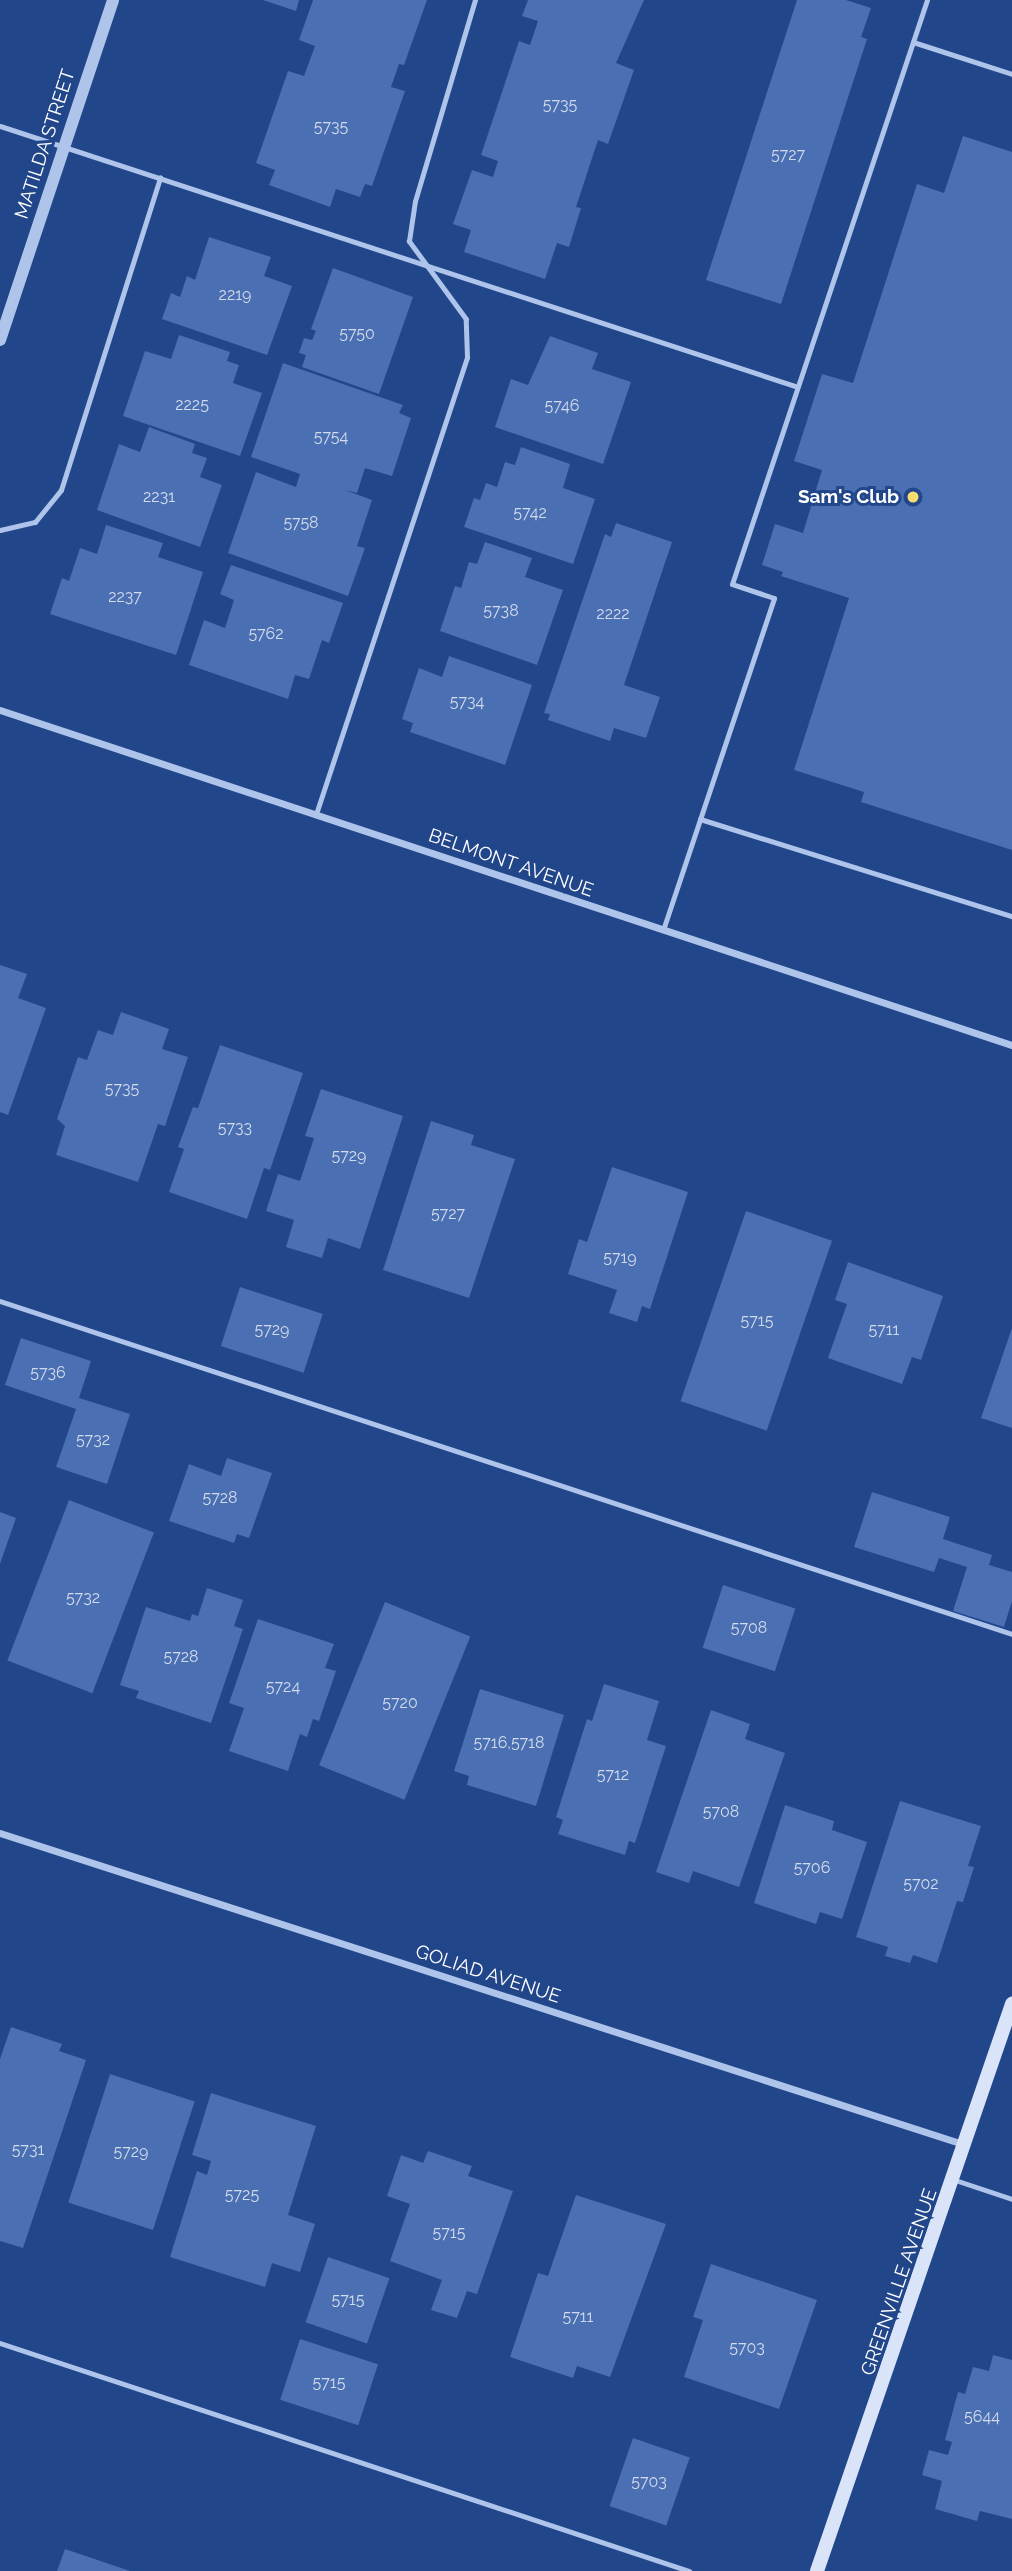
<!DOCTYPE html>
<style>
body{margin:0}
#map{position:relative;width:1012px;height:2571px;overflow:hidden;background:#21468a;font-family:Raleway,sans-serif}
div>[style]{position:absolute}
.building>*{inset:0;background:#4a6fb2;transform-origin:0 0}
.service>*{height:5px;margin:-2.5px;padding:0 2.5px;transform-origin:2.5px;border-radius:2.5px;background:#aec4eb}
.minor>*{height:7px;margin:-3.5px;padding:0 3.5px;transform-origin:3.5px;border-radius:3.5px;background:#aec4eb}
.tertiary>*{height:12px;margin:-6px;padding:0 6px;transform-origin:6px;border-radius:6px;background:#aec4eb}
.secondary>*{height:14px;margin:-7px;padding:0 7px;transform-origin:7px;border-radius:7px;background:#d9e4f8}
.dots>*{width:19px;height:19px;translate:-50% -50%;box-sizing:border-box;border:4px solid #21468a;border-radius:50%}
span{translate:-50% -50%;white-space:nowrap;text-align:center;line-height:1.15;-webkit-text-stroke:6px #21468a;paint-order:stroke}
.number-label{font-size:16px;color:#d2dbec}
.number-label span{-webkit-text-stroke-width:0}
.street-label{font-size:19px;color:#fff}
.poi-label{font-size:19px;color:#fff;font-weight:700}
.right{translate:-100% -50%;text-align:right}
</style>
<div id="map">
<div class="building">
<i style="clip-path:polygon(263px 0,299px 0,296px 11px)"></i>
<i style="clip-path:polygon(313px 0,427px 0,404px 65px,399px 64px,391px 87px,405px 91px,372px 186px,365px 184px,360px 197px,336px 189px,330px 207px,269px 185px,275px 170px,256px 163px,288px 71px,304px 76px,315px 46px,299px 40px)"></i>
<i style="clip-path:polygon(528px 0,644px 0,616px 63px,634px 70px,608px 144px,598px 140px,576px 207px,581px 208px,569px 247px,557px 243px,545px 279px,464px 252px,471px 230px,453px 224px,472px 170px,493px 177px,498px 161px,481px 155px,519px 41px,530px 45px,538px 21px,522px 16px)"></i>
<i style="clip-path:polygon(797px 0,846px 0,871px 8px,861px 37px,867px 39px,781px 304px,706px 280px)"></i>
<i style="clip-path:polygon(963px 136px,1012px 152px,1012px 850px,861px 802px,864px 792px,794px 770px,849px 598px,781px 576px,783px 572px,762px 565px,775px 524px,803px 533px,822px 470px,794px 461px,822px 374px,853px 383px,917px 184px,944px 193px)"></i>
<i style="clip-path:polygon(209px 237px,271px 257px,264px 276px,292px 286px,267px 355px,162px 319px,171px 293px,180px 297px,187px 276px,195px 280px)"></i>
<i style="clip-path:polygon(333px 268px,413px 297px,379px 394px,302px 367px,306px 355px,299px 353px,304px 338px,312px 340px,316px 331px,311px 329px)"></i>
<i style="clip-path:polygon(179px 335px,230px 352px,227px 361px,239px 365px,233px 383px,262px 393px,240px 456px,123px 416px,145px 351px,171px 359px)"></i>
<i style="clip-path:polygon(550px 336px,598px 353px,592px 369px,631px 382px,603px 464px,495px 427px,511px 379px,528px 385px)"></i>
<i style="clip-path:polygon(283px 363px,403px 405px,399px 413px,411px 418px,392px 476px,365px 468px,357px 493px,345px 490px,372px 500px,357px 546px,365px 548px,348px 596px,228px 553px,256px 472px,296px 487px,300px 474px,251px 457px)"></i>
<i style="clip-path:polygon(149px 427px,195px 444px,192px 453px,207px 458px,200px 477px,222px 485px,200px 547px,97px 510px,119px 444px,140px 452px)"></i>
<i style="clip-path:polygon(521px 447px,570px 464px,563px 488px,595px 499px,573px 564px,464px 527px,474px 498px,480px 500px,486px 483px,497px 487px,505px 462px,515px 465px)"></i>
<i style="clip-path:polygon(616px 523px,672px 542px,624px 685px,660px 697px,646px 738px,614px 728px,610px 741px,548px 720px,550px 714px,544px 713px,605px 534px,611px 537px)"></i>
<i style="clip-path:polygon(106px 525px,163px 543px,158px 557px,203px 572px,176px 655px,50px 614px,62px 578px,69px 581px,80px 548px,97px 554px)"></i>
<i style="clip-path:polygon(485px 542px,532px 558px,525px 577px,563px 590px,537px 665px,440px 631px,455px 586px,461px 588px,469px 562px,477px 564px)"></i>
<i style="clip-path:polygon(231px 565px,343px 603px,329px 643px,322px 640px,309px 679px,295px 675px,288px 699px,189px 665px,204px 620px,225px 628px,234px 600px,220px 594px)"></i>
<i style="clip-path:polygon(449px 656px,532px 685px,505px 765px,410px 732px,413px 723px,402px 719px,419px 668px,442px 677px)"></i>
<i style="clip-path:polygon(0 965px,27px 974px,18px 998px,46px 1008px,8px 1115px,0 1112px)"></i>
<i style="clip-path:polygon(121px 1012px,169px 1029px,162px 1049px,188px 1057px,165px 1126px,158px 1124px,138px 1182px,56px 1155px,65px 1126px,57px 1119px,78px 1057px,87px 1060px,98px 1030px,113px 1035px)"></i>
<i style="clip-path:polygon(220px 1045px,303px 1073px,270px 1170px,264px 1168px,247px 1219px,169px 1192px,184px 1149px,178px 1147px,193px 1107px,198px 1108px)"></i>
<i style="clip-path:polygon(321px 1089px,403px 1116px,360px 1249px,328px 1238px,322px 1258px,286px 1247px,294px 1220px,266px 1211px,278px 1174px,300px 1181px,314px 1138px,305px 1136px)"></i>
<i style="clip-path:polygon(431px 1121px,474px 1135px,471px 1145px,515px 1159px,469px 1298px,383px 1270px)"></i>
<i style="clip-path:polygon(612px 1167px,688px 1192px,650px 1309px,642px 1306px,637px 1322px,609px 1313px,617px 1290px,568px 1274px,579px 1239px,587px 1242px)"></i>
<i style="left:746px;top:1211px;width:91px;height:201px;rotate:19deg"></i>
<i style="clip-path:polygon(848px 1262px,943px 1296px,921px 1360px,912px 1357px,902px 1384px,828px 1358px,847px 1304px,835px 1300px)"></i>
<i style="left:240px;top:1287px;width:87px;height:62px;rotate:18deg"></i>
<i style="clip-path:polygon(1012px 1328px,1012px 1428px,981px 1418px)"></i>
<i style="clip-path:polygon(21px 1338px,91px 1361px,79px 1398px,130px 1414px,107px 1484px,56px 1467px,76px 1409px,5px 1385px)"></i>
<i style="clip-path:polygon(227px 1458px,272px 1473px,249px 1538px,237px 1534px,234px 1543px,169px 1521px,189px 1464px,221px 1476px)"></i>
<i style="clip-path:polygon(872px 1492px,950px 1517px,943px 1539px,992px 1555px,989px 1565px,1012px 1572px,1012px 1601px,1004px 1627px,953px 1611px,967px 1567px,939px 1558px,934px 1572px,854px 1547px)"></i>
<i style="left:69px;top:1500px;width:91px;height:172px;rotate:21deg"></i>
<i style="clip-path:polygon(0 1512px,16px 1518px,0 1564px)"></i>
<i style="left:723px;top:1585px;width:76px;height:66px;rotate:18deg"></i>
<i style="clip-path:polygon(207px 1588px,243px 1600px,234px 1626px,243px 1629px,211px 1723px,136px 1698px,139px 1691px,120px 1685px,146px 1607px,190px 1621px,192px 1614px,198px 1616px)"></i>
<i style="left:385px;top:1602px;width:92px;height:176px;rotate:22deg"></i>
<i style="clip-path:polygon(258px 1619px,334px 1644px,325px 1668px,336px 1671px,319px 1721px,313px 1719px,307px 1737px,300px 1734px,288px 1771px,229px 1751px,244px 1708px,229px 1703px)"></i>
<i style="clip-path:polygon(604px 1684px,659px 1701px,647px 1740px,666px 1746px,635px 1843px,629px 1841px,625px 1855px,558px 1834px,563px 1820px,556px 1817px,587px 1719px,592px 1721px)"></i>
<i style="clip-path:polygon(480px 1689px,564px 1715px,536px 1806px,467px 1785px,469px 1776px,454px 1771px)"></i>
<i style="clip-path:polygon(711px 1710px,750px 1724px,745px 1739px,785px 1753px,739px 1887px,693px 1871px,689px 1883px,656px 1872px)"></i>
<i style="clip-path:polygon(900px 1801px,981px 1826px,968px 1866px,974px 1867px,963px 1902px,957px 1901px,937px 1963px,913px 1955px,910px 1963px,885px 1956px,888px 1947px,856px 1937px)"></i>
<i style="clip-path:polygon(785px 1805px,834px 1821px,832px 1830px,867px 1842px,842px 1919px,820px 1912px,816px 1924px,754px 1903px)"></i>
<i style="clip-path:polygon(11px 2027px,62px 2044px,59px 2051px,86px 2060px,23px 2248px,0 2241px,0 2059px)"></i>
<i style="left:110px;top:2074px;width:89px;height:135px;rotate:18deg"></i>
<i style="clip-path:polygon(211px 2093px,316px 2126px,288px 2215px,315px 2224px,300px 2272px,272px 2263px,265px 2287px,170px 2257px,197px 2171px,207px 2175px,211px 2161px,192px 2155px)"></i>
<i style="clip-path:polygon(428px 2151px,472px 2166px,468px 2176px,513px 2191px,477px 2294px,467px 2291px,457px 2318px,431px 2310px,442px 2280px,390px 2261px,410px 2204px,387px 2196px,401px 2155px,423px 2163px)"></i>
<i style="clip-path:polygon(576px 2195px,666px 2224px,610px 2377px,577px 2366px,573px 2378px,510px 2357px,538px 2273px,548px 2276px)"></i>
<i style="left:328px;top:2257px;width:65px;height:69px;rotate:19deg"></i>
<i style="clip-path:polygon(711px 2264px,817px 2300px,779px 2409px,684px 2377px,703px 2320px,693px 2317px)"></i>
<i style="left:300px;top:2339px;width:82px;height:64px;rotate:18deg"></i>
<i style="clip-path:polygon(993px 2355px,1012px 2360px,1012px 2519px,980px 2511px,977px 2521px,935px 2509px,942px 2481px,922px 2475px,929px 2450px,948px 2455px,952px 2442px,945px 2440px,958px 2392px,965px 2394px,973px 2367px,989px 2371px)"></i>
<i style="left:633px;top:2438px;width:60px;height:72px;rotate:19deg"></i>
<i style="clip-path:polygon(65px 2549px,130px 2571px,57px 2571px)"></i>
</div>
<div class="service">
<i style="left:913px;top:42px;width:104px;rotate:17.9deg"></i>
<i style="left:0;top:126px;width:836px;rotate:18.11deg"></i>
<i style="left:0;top:530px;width:36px;rotate:-13deg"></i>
<i style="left:35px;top:522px;width:41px;rotate:-50.9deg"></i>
<i style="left:61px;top:490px;width:328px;rotate:-72.4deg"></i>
<i style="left:316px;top:814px;width:481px;rotate:-71.7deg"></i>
<i style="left:467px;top:357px;width:38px;rotate:-92deg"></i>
<i style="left:466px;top:319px;width:97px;rotate:-126.2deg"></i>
<i style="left:409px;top:241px;width:40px;rotate:-81.5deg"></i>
<i style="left:415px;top:201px;width:210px;rotate:-73.4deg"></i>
<i style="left:700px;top:819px;width:327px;rotate:17.3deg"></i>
<i style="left:663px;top:930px;width:350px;rotate:-71.5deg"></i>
<i style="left:774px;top:598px;width:44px;rotate:-161.6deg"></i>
<i style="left:732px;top:584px;width:616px;rotate:-71.54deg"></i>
<i style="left:0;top:1301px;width:1065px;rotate:18.21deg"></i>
<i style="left:955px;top:2180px;width:60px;rotate:18.4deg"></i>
<i style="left:0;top:2343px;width:726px;rotate:18.31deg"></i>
</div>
<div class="minor">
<i style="left:0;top:710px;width:1066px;rotate:18.32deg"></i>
<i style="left:0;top:1833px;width:1015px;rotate:17.9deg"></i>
</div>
<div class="tertiary">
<i style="left:0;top:340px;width:358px;rotate:-71.6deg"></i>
</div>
<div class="secondary">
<i style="left:817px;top:2571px;width:600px;rotate:-71.02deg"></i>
</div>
<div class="dots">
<i style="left:913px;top:497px;background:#f7dc70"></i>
</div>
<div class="number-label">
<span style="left:560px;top:105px">5735</span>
<span style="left:331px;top:127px">5735</span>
<span style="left:788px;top:155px">5727</span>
<span style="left:235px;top:295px">2219</span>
<span style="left:357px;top:334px">5750</span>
<span style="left:192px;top:405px">2225</span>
<span style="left:562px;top:406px">5746</span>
<span style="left:331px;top:437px">5754</span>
<span style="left:159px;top:497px">2231</span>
<span style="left:530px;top:513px">5742</span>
<span style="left:301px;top:523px">5758</span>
<span style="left:125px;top:597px">2237</span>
<span style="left:501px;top:611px">5738</span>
<span style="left:613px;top:614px">2222</span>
<span style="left:266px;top:634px">5762</span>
<span style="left:467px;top:702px">5734</span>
<span style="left:122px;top:1089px">5735</span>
<span style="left:235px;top:1128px">5733</span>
<span style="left:349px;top:1156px">5729</span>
<span style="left:448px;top:1214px">5727</span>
<span style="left:620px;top:1258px">5719</span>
<span style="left:757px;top:1321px">5715</span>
<span style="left:272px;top:1330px">5729</span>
<span style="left:884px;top:1330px">5711</span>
<span style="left:48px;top:1373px">5736</span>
<span style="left:93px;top:1440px">5732</span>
<span style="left:220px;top:1498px">5728</span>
<span style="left:83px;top:1598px">5732</span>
<span style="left:749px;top:1628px">5708</span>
<span style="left:181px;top:1657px">5728</span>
<span style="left:283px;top:1687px">5724</span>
<span style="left:400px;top:1703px">5720</span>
<span style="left:509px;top:1743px">5716,5718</span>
<span style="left:613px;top:1775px">5712</span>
<span style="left:721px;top:1812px">5708</span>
<span style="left:812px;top:1868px">5706</span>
<span style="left:921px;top:1884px">5702</span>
<span style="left:28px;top:2150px">5731</span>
<span style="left:131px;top:2152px">5729</span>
<span style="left:242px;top:2195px">5725</span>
<span style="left:449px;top:2233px">5715</span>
<span style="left:348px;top:2300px">5715</span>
<span style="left:578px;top:2317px">5711</span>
<span style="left:747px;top:2348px">5703</span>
<span style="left:329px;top:2383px">5715</span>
<span style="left:982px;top:2417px">5644</span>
<span style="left:649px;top:2482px">5703</span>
</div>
<div class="street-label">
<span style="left:45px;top:144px;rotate:-72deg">MATILDA STREET</span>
<span style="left:511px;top:863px;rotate:19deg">BELMONT AVENUE</span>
<span style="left:488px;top:1974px;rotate:18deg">GOLIAD AVENUE</span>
<span style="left:899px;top:2282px;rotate:-71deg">GREENVILLE AVENUE</span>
</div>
<div class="poi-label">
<span class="right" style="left:899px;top:497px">Sam's Club</span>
</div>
</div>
